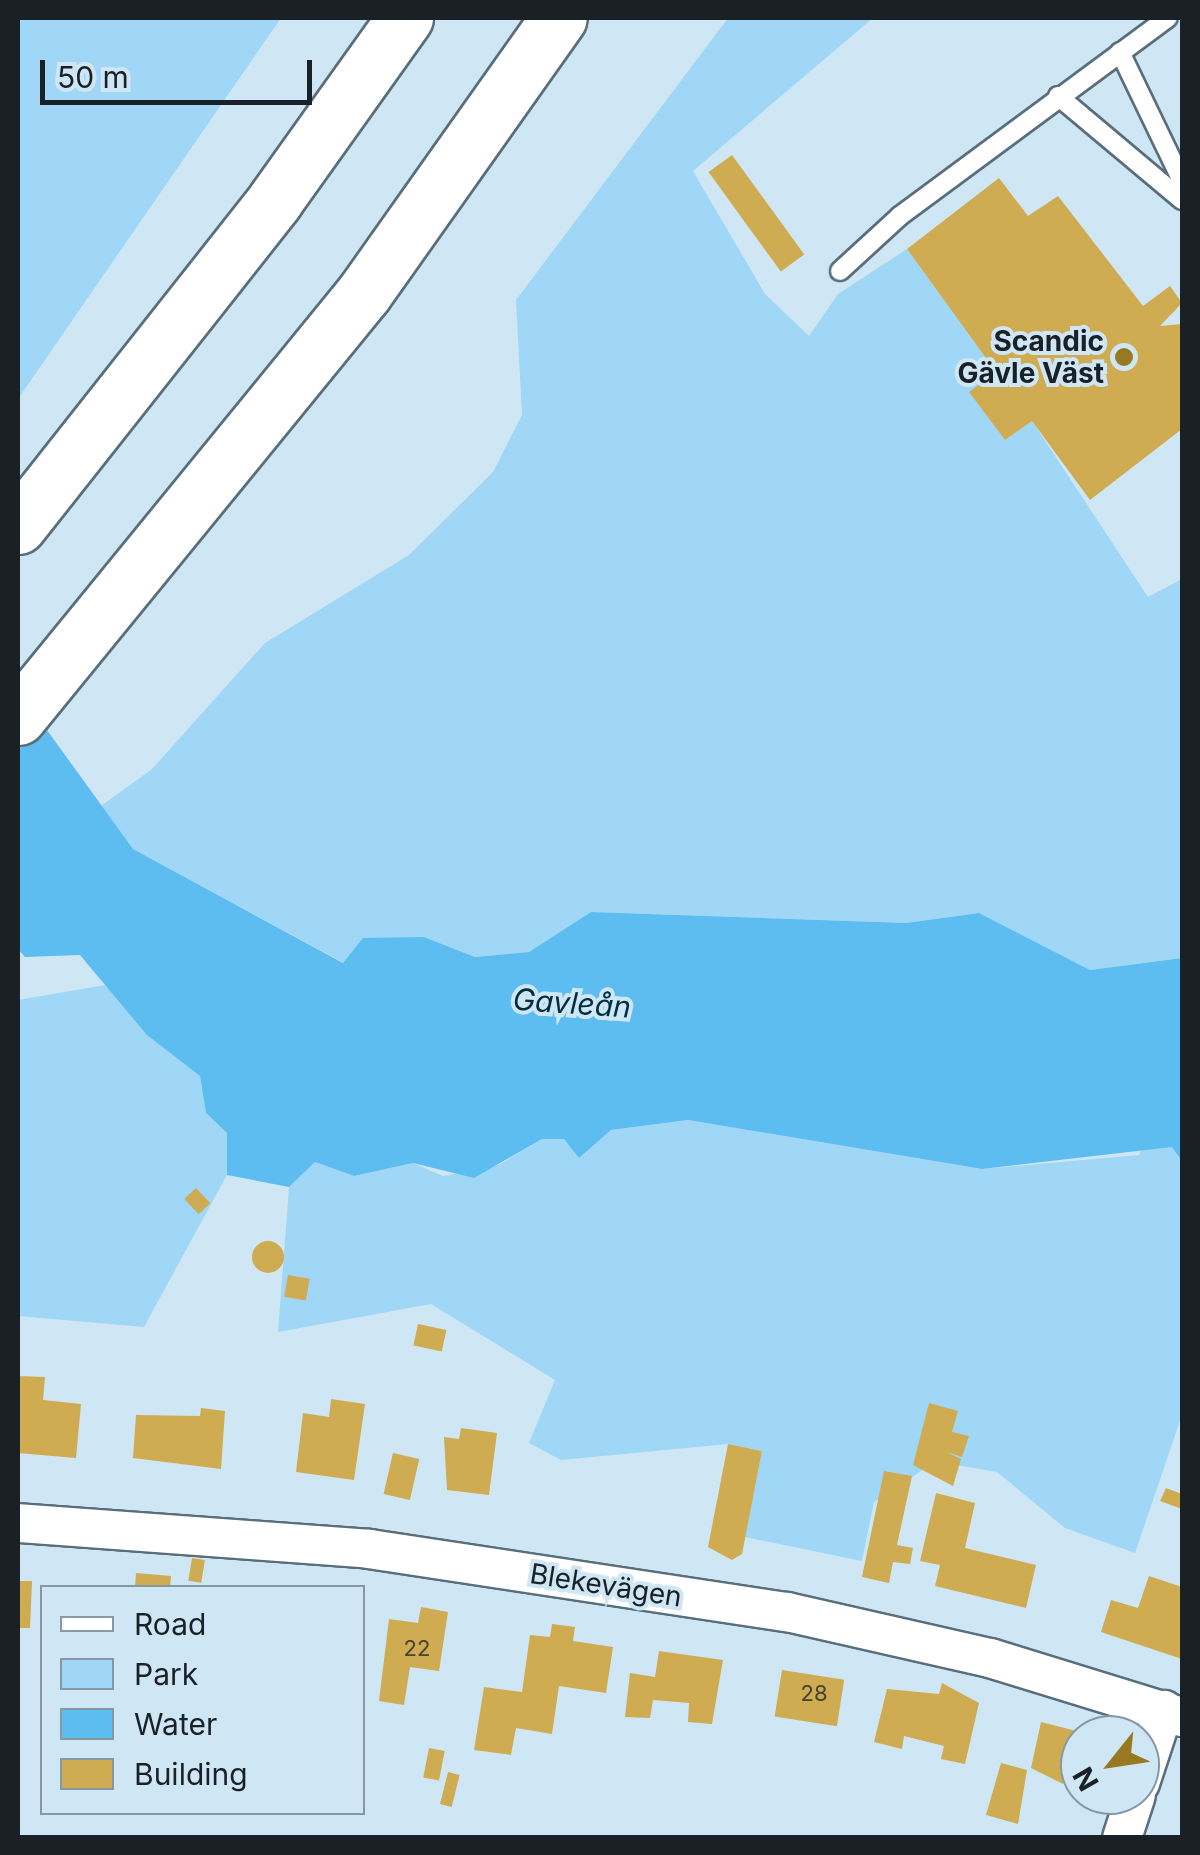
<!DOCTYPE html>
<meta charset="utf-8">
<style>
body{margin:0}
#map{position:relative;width:1200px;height:1855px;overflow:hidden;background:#cfe7f5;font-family:Inter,sans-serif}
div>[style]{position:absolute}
.green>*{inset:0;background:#a0d7f7}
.water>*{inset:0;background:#5dbdf0}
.building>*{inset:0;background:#cfab51;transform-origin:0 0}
.round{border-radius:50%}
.roads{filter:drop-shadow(2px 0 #596e7b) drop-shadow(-2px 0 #596e7b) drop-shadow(0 2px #596e7b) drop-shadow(0 -2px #596e7b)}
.lane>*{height:18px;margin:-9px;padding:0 9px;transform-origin:9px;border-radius:9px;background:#fff}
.street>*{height:38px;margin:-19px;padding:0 19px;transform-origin:19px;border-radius:19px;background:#fff}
.highway>*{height:55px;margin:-27.5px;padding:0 27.5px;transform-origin:27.5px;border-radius:27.5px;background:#fff}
.dots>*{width:28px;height:28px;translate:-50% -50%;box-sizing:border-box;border:5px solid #cfe7f5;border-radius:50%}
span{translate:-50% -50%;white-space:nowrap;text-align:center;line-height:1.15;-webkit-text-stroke:8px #cfe7f5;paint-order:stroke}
.number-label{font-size:22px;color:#464432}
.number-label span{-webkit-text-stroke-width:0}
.poi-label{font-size:28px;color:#192127;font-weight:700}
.right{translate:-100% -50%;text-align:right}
.street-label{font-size:28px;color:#192127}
.water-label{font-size:30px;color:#012e42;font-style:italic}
.frame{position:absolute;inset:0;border:20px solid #192127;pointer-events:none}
.legend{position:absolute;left:40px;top:1585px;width:325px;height:230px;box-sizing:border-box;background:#cfe7f5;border:2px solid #8698a3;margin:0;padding:12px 18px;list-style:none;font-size:30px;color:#192127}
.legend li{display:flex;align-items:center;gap:20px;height:50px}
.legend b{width:50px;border:2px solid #8698a3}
.north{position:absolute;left:1060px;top:1715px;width:100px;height:100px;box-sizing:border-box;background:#cfe7f5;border:2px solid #8698a3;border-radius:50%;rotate:240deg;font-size:28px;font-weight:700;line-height:40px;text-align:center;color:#192127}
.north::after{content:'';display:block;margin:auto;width:35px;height:45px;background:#987922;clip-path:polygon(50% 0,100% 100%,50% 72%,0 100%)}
.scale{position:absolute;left:40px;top:60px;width:272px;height:45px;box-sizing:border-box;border:5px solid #192127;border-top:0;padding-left:12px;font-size:30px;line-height:35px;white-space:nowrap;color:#192127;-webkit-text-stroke:8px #cfe7f5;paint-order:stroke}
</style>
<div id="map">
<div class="green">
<i style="clip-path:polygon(18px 18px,281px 18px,18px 399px)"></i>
<i style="clip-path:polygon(728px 18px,873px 18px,693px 171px,765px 294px,809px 336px,838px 294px,907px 249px,996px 372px,970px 393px,1005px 440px,1032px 421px,1148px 597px,1182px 579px,1182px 958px,1090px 970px,979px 913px,906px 923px,591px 912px,529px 952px,475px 957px,424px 937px,344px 963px,133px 849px,101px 806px,152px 769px,265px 643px,409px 555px,493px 472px,522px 415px,516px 300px)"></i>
<i style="clip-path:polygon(105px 985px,200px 1076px,206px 1113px,227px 1133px,227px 1175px,144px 1327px,18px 1316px,18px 1000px)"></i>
<i style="clip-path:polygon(1182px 1061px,1182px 1415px,1135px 1553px,1065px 1528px,997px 1472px,962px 1466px,929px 1466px,874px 1502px,862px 1561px,745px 1537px,762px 1451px,728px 1444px,561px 1460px,529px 1443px,555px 1380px,431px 1304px,278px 1332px,289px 1187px,315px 1162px,354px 1176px,413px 1163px,443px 1176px,499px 1165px,542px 1139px,564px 1139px,580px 1157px,611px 1130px,688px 1120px,982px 1169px,1139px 1155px)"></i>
</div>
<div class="water">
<i style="clip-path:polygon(18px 690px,133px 849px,343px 963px,363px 938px,424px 937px,475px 957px,529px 952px,591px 912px,906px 923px,979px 913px,1090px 970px,1182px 958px,1182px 1161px,1172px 1147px,982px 1169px,688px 1120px,611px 1130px,579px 1158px,564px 1139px,542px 1139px,474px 1178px,413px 1163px,354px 1176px,315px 1162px,289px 1187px,227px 1175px,227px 1133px,206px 1113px,200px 1076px,147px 1035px,80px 955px,25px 957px,18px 949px)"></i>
</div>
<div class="building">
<i style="left:732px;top:155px;width:123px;height:29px;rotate:54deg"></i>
<i style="clip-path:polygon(999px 178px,1028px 216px,1058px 196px,1143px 306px,1170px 286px,1182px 303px,1160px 326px,1182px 324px,1182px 429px,1090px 500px,1032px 421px,1005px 440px,969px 392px,996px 372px,907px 249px)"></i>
<i style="left:196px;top:1188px;width:21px;height:16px;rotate:47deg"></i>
<i class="round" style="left:252px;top:1241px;width:32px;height:32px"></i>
<i style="left:288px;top:1275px;width:22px;height:22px;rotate:10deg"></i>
<i style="left:418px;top:1324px;width:29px;height:22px;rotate:12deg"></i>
<i style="clip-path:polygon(18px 1376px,45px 1377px,43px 1400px,81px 1404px,76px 1458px,18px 1453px)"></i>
<i style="clip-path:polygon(331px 1399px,365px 1404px,354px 1480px,296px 1472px,303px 1413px,329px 1417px)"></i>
<i style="clip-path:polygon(929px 1403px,958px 1411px,952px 1432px,969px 1436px,962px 1457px,946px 1452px,961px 1459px,953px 1486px,913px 1465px)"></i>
<i style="clip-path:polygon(201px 1408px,225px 1411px,221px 1469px,133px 1458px,136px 1415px,200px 1416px)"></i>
<i style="clip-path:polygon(461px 1428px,497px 1433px,489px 1495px,447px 1490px,444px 1437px,459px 1439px)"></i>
<i style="clip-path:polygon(728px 1444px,762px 1451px,742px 1554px,732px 1560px,708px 1547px)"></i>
<i style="left:393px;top:1453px;width:27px;height:42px;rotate:13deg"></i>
<i style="clip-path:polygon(884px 1471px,912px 1476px,897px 1545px,913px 1548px,910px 1564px,893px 1562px,889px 1583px,862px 1577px)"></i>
<i style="clip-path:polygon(1166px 1488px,1182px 1494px,1182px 1509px,1160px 1501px)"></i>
<i style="clip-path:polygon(936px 1493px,975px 1503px,965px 1548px,1036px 1565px,1026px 1608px,935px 1586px,940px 1565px,920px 1561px)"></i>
<i style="left:192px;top:1558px;width:13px;height:23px;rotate:9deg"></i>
<i style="clip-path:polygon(136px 1573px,171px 1576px,170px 1588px,135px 1588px)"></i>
<i style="clip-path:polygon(1149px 1576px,1182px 1587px,1182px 1659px,1101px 1632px,1111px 1600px,1138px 1608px)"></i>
<i style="clip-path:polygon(18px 1581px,32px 1581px,30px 1628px,18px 1628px)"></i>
<i style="clip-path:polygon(421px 1607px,448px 1612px,439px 1671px,410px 1667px,404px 1705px,379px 1701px,389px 1619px,418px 1623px)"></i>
<i style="clip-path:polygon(552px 1624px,575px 1627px,573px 1641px,613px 1647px,606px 1693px,559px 1686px,552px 1734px,516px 1728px,511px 1755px,474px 1750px,484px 1687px,522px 1692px,530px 1635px,550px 1637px)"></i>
<i style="clip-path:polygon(659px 1651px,723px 1660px,712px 1724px,688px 1722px,689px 1703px,653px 1700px,650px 1718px,625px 1717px,630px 1673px,655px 1677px)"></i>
<i style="left:782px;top:1670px;width:63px;height:47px;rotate:9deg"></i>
<i style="clip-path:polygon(942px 1683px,979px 1703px,965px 1764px,941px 1759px,944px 1746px,904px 1736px,902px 1749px,874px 1742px,887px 1689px,939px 1694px)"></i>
<i style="clip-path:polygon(1041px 1722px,1080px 1732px,1080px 1779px,1065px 1776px,1063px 1784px,1031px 1768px)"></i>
<i style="left:429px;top:1748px;width:16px;height:30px;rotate:11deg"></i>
<i style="clip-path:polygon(1001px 1763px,1027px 1770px,1018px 1824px,986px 1815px)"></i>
<i style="left:448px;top:1772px;width:12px;height:33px;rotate:14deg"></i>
</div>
<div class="roads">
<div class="lane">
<i style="left:1120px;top:52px;width:143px;rotate:64.3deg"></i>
<i style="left:1058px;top:96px;width:162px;rotate:40deg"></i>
<i style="left:840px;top:271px;width:81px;rotate:-42.5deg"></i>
<i style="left:900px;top:216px;width:333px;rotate:-36.5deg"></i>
</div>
<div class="street">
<i style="left:18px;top:1523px;width:352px;rotate:4.2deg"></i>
<i style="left:369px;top:1549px;width:423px;rotate:8.6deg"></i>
<i style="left:787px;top:1612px;width:208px;rotate:12.8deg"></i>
<i style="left:990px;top:1658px;width:201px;rotate:17.1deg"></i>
<i style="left:1140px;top:1783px;width:77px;rotate:-71.8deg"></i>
<i style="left:1122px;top:1838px;width:45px;rotate:-72deg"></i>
</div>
<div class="highway">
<i style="left:18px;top:526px;width:415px;rotate:-51.7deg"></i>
<i style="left:275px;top:200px;width:224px;rotate:-54.5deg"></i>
<i style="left:18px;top:717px;width:547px;rotate:-50.78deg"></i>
<i style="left:364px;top:293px;width:337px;rotate:-54.7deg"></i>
</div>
</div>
<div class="dots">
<i style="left:1124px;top:357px;background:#987922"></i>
</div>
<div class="number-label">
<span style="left:417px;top:1649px">22</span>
<span style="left:814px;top:1694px">28</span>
</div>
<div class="poi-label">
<span class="right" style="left:1104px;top:357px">Scandic<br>Gävle Väst</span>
</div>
<div class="street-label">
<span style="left:606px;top:1585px;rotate:9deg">Blekevägen</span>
</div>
<div class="water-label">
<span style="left:572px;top:1003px;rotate:4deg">Gavleån</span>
</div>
<div class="frame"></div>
<ul class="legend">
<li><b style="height:12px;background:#fff"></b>Road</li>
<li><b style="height:28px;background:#a0d7f7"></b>Park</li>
<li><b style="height:28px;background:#5dbdf0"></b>Water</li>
<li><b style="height:28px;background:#cfab51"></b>Building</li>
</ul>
<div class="north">N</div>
<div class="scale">50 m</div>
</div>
